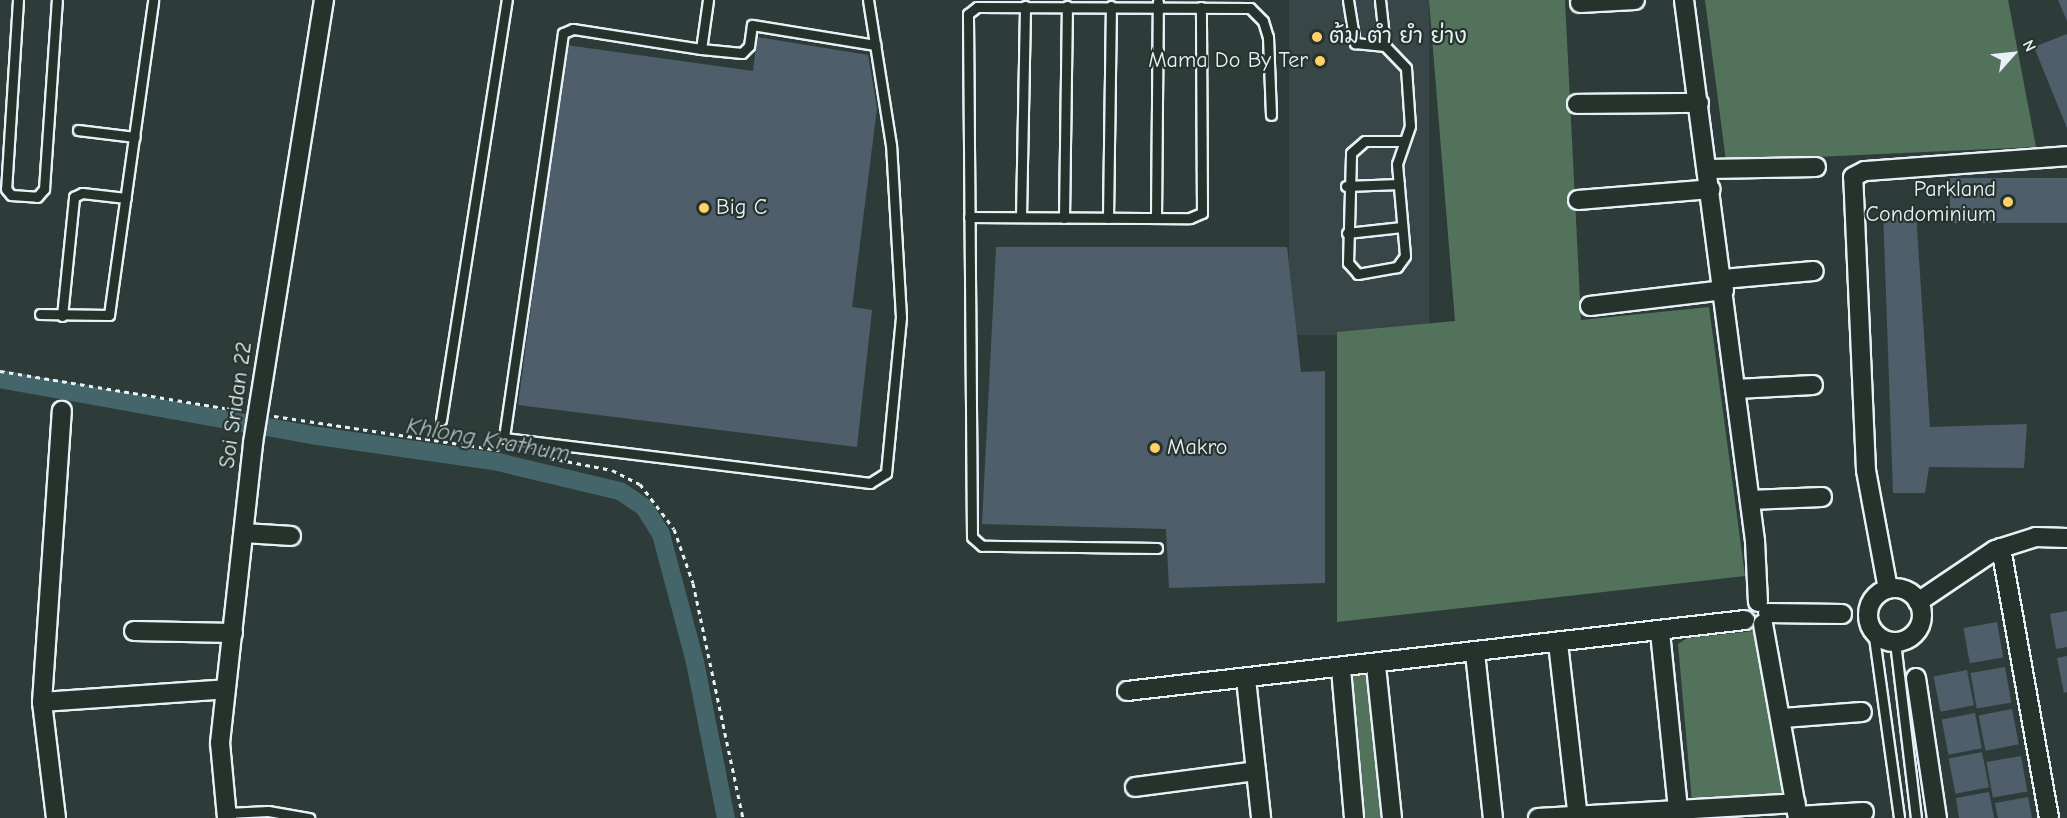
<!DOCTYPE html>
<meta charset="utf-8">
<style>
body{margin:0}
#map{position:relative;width:2067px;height:818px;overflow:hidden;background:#2e3c39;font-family:"Comic Neue","Playpen Sans Thai",sans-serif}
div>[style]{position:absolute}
.built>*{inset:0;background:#384648;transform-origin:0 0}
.green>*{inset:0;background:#52725c;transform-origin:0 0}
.canal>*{height:18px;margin:-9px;padding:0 9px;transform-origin:9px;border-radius:9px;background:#44666a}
.building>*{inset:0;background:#4e5f6b;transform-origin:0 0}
.path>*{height:3px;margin-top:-1.5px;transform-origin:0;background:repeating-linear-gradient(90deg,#e8f1f8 0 4.5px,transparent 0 9px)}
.roads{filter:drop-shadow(2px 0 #e8f1f8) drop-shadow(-2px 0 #e8f1f8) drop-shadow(0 2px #e8f1f8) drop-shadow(0 -2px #e8f1f8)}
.service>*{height:9px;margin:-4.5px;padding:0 4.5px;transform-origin:4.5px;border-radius:4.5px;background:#26332d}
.minor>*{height:18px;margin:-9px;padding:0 9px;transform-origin:9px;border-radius:9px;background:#26332d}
.minor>.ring{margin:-9px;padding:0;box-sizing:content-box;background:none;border:18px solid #26332d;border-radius:50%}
.dots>*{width:16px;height:16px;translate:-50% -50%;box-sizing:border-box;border:3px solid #26332d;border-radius:50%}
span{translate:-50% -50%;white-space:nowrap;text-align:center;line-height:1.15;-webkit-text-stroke:4.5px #26332d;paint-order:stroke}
.poi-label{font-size:22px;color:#e8f1f8}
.left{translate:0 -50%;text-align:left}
.right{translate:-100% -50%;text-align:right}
.street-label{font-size:22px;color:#e8f1f8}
.water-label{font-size:24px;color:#afc0c6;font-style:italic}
.north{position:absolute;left:1983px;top:24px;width:60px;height:60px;-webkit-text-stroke:4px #26332d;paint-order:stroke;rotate:63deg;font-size:16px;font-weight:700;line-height:24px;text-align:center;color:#e8f1f8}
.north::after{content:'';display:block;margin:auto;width:21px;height:27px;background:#e8f1f8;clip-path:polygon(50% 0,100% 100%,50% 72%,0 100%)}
</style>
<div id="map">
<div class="built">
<i style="left:1289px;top:0;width:140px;height:335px"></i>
</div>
<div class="green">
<i style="clip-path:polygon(1429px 0,1565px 0,1581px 320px,1709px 307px,1745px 576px,1337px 622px,1337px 332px,1455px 321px)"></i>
<i style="clip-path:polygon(1705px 0,2008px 0,2036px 147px,1726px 161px)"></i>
<i style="clip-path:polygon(1754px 631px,1787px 794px,1692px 802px,1678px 644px,1687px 638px)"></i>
<i style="left:1369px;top:674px;width:144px;height:21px;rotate:85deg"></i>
</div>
<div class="canal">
<i style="left:0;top:379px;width:323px;rotate:10.2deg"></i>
<i style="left:318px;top:436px;width:182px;rotate:8.2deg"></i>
<i style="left:498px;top:462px;width:125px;rotate:13.4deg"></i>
<i style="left:620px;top:491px;width:29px;rotate:34deg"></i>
<i style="left:644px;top:507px;width:32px;rotate:58deg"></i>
<i style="left:661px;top:534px;width:132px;rotate:75.1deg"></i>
<i style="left:695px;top:662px;width:159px;rotate:78.8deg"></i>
</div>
<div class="building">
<i style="clip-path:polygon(2058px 0,2067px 0,2067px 21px)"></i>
<i style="clip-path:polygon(2067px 34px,2067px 128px,2034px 47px)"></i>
<i style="clip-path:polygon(757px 37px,868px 55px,877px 108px,852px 307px,872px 310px,857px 447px,518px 405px,566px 45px,753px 71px)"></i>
<i style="left:2067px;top:178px;width:45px;height:117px;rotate:90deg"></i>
<i style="clip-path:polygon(1883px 209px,1916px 213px,1930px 427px,2027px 424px,2024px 468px,1929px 467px,1925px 493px,1893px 493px)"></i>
<i style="clip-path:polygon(996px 247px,1287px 247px,1301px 372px,1325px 371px,1325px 583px,1169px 588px,1166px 529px,982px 524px)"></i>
<i style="clip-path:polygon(2067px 611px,2067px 647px,2056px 649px,2050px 614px)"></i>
<i style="left:1997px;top:622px;width:36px;height:34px;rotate:80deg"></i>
<i style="clip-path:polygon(2067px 656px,2067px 692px,2064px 693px,2057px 658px)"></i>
<i style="left:2005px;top:667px;width:36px;height:35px;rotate:80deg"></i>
<i style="left:1967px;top:670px;width:36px;height:34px;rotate:79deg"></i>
<i style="left:2012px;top:709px;width:36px;height:34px;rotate:79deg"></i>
<i style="left:1975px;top:713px;width:36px;height:34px;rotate:79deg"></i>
<i style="left:1982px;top:752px;width:36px;height:34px;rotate:79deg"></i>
<i style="left:2021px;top:756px;width:36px;height:35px;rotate:80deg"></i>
<i style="clip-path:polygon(1989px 792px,1994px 818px,1959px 818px,1956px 798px)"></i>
<i style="clip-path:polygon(2028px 797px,2032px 818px,1998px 818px,1995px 803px)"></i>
</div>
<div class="path">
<i style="left:0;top:371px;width:244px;rotate:9.4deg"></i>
<i style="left:274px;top:416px;width:228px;rotate:8.6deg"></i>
<i style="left:550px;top:458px;width:63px;rotate:11deg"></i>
<i style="left:612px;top:470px;width:31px;rotate:27deg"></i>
<i style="left:640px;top:484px;width:56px;rotate:52.9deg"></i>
<i style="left:674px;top:529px;width:57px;rotate:70.6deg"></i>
<i style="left:693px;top:583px;width:240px;rotate:78deg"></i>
</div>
<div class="roads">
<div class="service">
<i style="left:18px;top:0;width:189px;rotate:93.6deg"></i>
<i style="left:6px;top:189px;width:8px;rotate:50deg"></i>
<i style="left:11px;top:195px;width:26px;rotate:4deg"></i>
<i style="left:37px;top:197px;width:11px;rotate:-49deg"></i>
<i style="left:44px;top:189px;width:189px;rotate:-86.1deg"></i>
<i style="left:708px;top:0;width:49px;rotate:98.1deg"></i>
<i style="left:701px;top:49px;width:130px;rotate:-171.1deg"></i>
<i style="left:573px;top:29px;width:11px;rotate:158deg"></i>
<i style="left:563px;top:33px;width:409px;rotate:98.3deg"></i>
<i style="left:504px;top:438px;width:369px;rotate:7deg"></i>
<i style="left:870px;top:483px;width:19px;rotate:-32deg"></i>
<i style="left:886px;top:473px;width:157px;rotate:-84.5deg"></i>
<i style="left:901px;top:317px;width:172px;rotate:-93.3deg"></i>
<i style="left:891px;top:145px;width:147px;rotate:-99deg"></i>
<i style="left:1348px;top:0;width:44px;rotate:80.8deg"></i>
<i style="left:1355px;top:43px;width:30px;rotate:6deg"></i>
<i style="left:1380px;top:0;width:46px;rotate:83.8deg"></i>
<i style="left:1385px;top:46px;width:30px;rotate:46deg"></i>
<i style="left:1406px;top:68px;width:58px;rotate:86.1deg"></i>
<i style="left:1410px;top:126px;width:40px;rotate:108.9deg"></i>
<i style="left:1397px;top:164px;width:92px;rotate:85deg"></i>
<i style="left:1405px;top:256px;width:14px;rotate:126deg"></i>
<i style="left:1397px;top:267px;width:40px;rotate:170deg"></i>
<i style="left:1358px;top:274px;width:15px;rotate:-132deg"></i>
<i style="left:1348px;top:263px;width:110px;rotate:-88.4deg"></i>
<i style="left:1351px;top:153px;width:18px;rotate:-41deg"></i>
<i style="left:1365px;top:141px;width:38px"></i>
<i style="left:701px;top:49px;width:41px;rotate:5.6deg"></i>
<i style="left:742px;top:53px;width:10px;rotate:-45deg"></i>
<i style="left:749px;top:46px;width:21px;rotate:-82deg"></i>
<i style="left:752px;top:25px;width:125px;rotate:9.2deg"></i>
<i style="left:78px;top:130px;width:57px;rotate:7deg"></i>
<i style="left:1346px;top:186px;width:53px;rotate:-2.2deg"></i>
<i style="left:969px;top:217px;width:221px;rotate:0.3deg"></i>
<i style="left:1190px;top:218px;width:13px;rotate:-23deg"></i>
<i style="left:1202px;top:213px;width:206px;rotate:-90.3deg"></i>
<i style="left:1021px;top:217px;width:211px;rotate:-88.9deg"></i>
<i style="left:1064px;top:218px;width:212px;rotate:-89.2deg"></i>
<i style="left:1108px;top:218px;width:212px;rotate:-89.2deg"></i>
<i style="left:1156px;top:218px;width:216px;rotate:-89.5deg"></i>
<i style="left:1347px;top:233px;width:55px;rotate:-6.2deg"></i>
<i style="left:40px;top:314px;width:69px;rotate:0.8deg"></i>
<i style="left:109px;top:315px;width:318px;rotate:-82deg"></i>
<i style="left:62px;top:316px;width:120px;rotate:-84.2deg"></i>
<i style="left:74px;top:197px;width:9px;rotate:-27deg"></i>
<i style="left:82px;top:193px;width:44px;rotate:6.5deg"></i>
<i style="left:441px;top:420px;width:425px;rotate:-81.1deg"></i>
<i style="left:1157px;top:548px;width:175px;rotate:-179.3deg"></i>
<i style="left:982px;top:546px;width:13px;rotate:-138deg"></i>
<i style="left:972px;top:537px;width:523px;rotate:-90.44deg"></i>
<i style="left:968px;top:14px;width:11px;rotate:-38deg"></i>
<i style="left:977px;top:7px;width:273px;rotate:0.2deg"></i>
<i style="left:1250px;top:8px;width:18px;rotate:45deg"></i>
<i style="left:1263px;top:21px;width:17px;rotate:73deg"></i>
<i style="left:1268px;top:37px;width:78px;rotate:87.8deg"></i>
<i style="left:1873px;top:630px;width:190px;rotate:82.1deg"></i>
<i style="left:1895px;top:642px;width:177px;rotate:83.2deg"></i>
<i style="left:227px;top:813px;width:41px;rotate:-2.8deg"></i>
<i style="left:268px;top:811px;width:42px;rotate:9.7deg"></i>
</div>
<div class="minor">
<i style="left:1684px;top:0;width:546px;rotate:82.52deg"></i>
<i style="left:1755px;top:541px;width:61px;rotate:87.2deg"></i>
<i style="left:1580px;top:3px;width:55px;rotate:-3.1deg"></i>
<i style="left:1577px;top:104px;width:122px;rotate:-0.5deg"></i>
<i style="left:1709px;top:169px;width:107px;rotate:-1.1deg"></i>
<i style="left:1578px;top:200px;width:133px;rotate:-4.7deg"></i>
<i style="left:1723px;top:279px;width:91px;rotate:-5deg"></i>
<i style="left:1590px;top:306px;width:135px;rotate:-6.8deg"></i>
<i style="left:1736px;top:389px;width:77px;rotate:-3deg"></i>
<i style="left:1750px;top:500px;width:72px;rotate:-2.4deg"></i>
<i style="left:245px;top:533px;width:46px;rotate:3.7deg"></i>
<i style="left:2001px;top:548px;width:274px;rotate:79.9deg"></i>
<i class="ring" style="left:1868px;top:588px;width:36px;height:36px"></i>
<i style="left:1888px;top:589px;width:121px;rotate:-100.5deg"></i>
<i style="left:1866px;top:470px;width:293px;rotate:-92.5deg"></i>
<i style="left:1853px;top:177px;width:13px;rotate:-27deg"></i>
<i style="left:1865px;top:171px;width:203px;rotate:-4.2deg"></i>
<i style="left:1918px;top:602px;width:93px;rotate:-34deg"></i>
<i style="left:1995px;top:550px;width:43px;rotate:-17.6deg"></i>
<i style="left:2036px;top:537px;width:31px;rotate:2deg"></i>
<i style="left:1768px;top:613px;width:74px;rotate:0.8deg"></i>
<i style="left:1763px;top:624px;width:197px;rotate:79.8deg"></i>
<i style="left:134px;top:631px;width:99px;rotate:1.2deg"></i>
<i style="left:1660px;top:632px;width:179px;rotate:84.2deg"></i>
<i style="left:1558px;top:643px;width:176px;rotate:83.5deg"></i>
<i style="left:1475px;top:653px;width:166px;rotate:83.8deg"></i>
<i style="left:1376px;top:666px;width:153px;rotate:84deg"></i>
<i style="left:1341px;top:669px;width:150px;rotate:85deg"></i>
<i style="left:1916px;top:678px;width:142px;rotate:81.5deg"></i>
<i style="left:1246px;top:679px;width:140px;rotate:83.8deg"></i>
<i style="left:1127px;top:691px;width:622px;rotate:-6.55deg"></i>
<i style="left:42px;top:702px;width:184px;rotate:-4deg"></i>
<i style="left:1783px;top:718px;width:79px;rotate:-4.3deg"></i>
<i style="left:1135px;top:787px;width:122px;rotate:-7.5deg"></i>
<i style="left:1798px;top:816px;width:66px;rotate:-3.5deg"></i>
<i style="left:56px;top:818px;width:117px;rotate:-96.9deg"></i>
<i style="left:42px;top:702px;width:292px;rotate:-86.1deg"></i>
<i style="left:227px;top:818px;width:75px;rotate:-95.3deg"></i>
<i style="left:220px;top:743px;width:302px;rotate:-83.7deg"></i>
<i style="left:253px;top:443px;width:449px;rotate:-80.9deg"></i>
<i style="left:1538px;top:818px;width:258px;rotate:-3.3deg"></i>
</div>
</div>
<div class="dots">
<i style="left:1317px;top:37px;background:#ffd166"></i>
<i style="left:1320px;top:61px;background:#ffd166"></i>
<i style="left:2008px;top:202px;background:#ffd166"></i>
<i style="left:704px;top:208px;background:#ffd166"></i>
<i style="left:1155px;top:448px;background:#ffd166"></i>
</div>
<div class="poi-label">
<span class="left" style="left:1329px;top:37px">ต้ม ตำ ยำ ย่าง</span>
<span class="right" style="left:1308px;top:61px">Mama Do By Ter</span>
<span class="right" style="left:1996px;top:202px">Parkland<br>Condominium</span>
<span class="left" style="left:716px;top:208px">Big C</span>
<span class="left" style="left:1167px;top:448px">Makro</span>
</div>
<div class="street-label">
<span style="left:236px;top:405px;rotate:-82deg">Soi Sridan 22</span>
</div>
<div class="water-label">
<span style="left:488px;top:440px;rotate:10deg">Khlong Krathum</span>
</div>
<div class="north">N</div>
</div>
